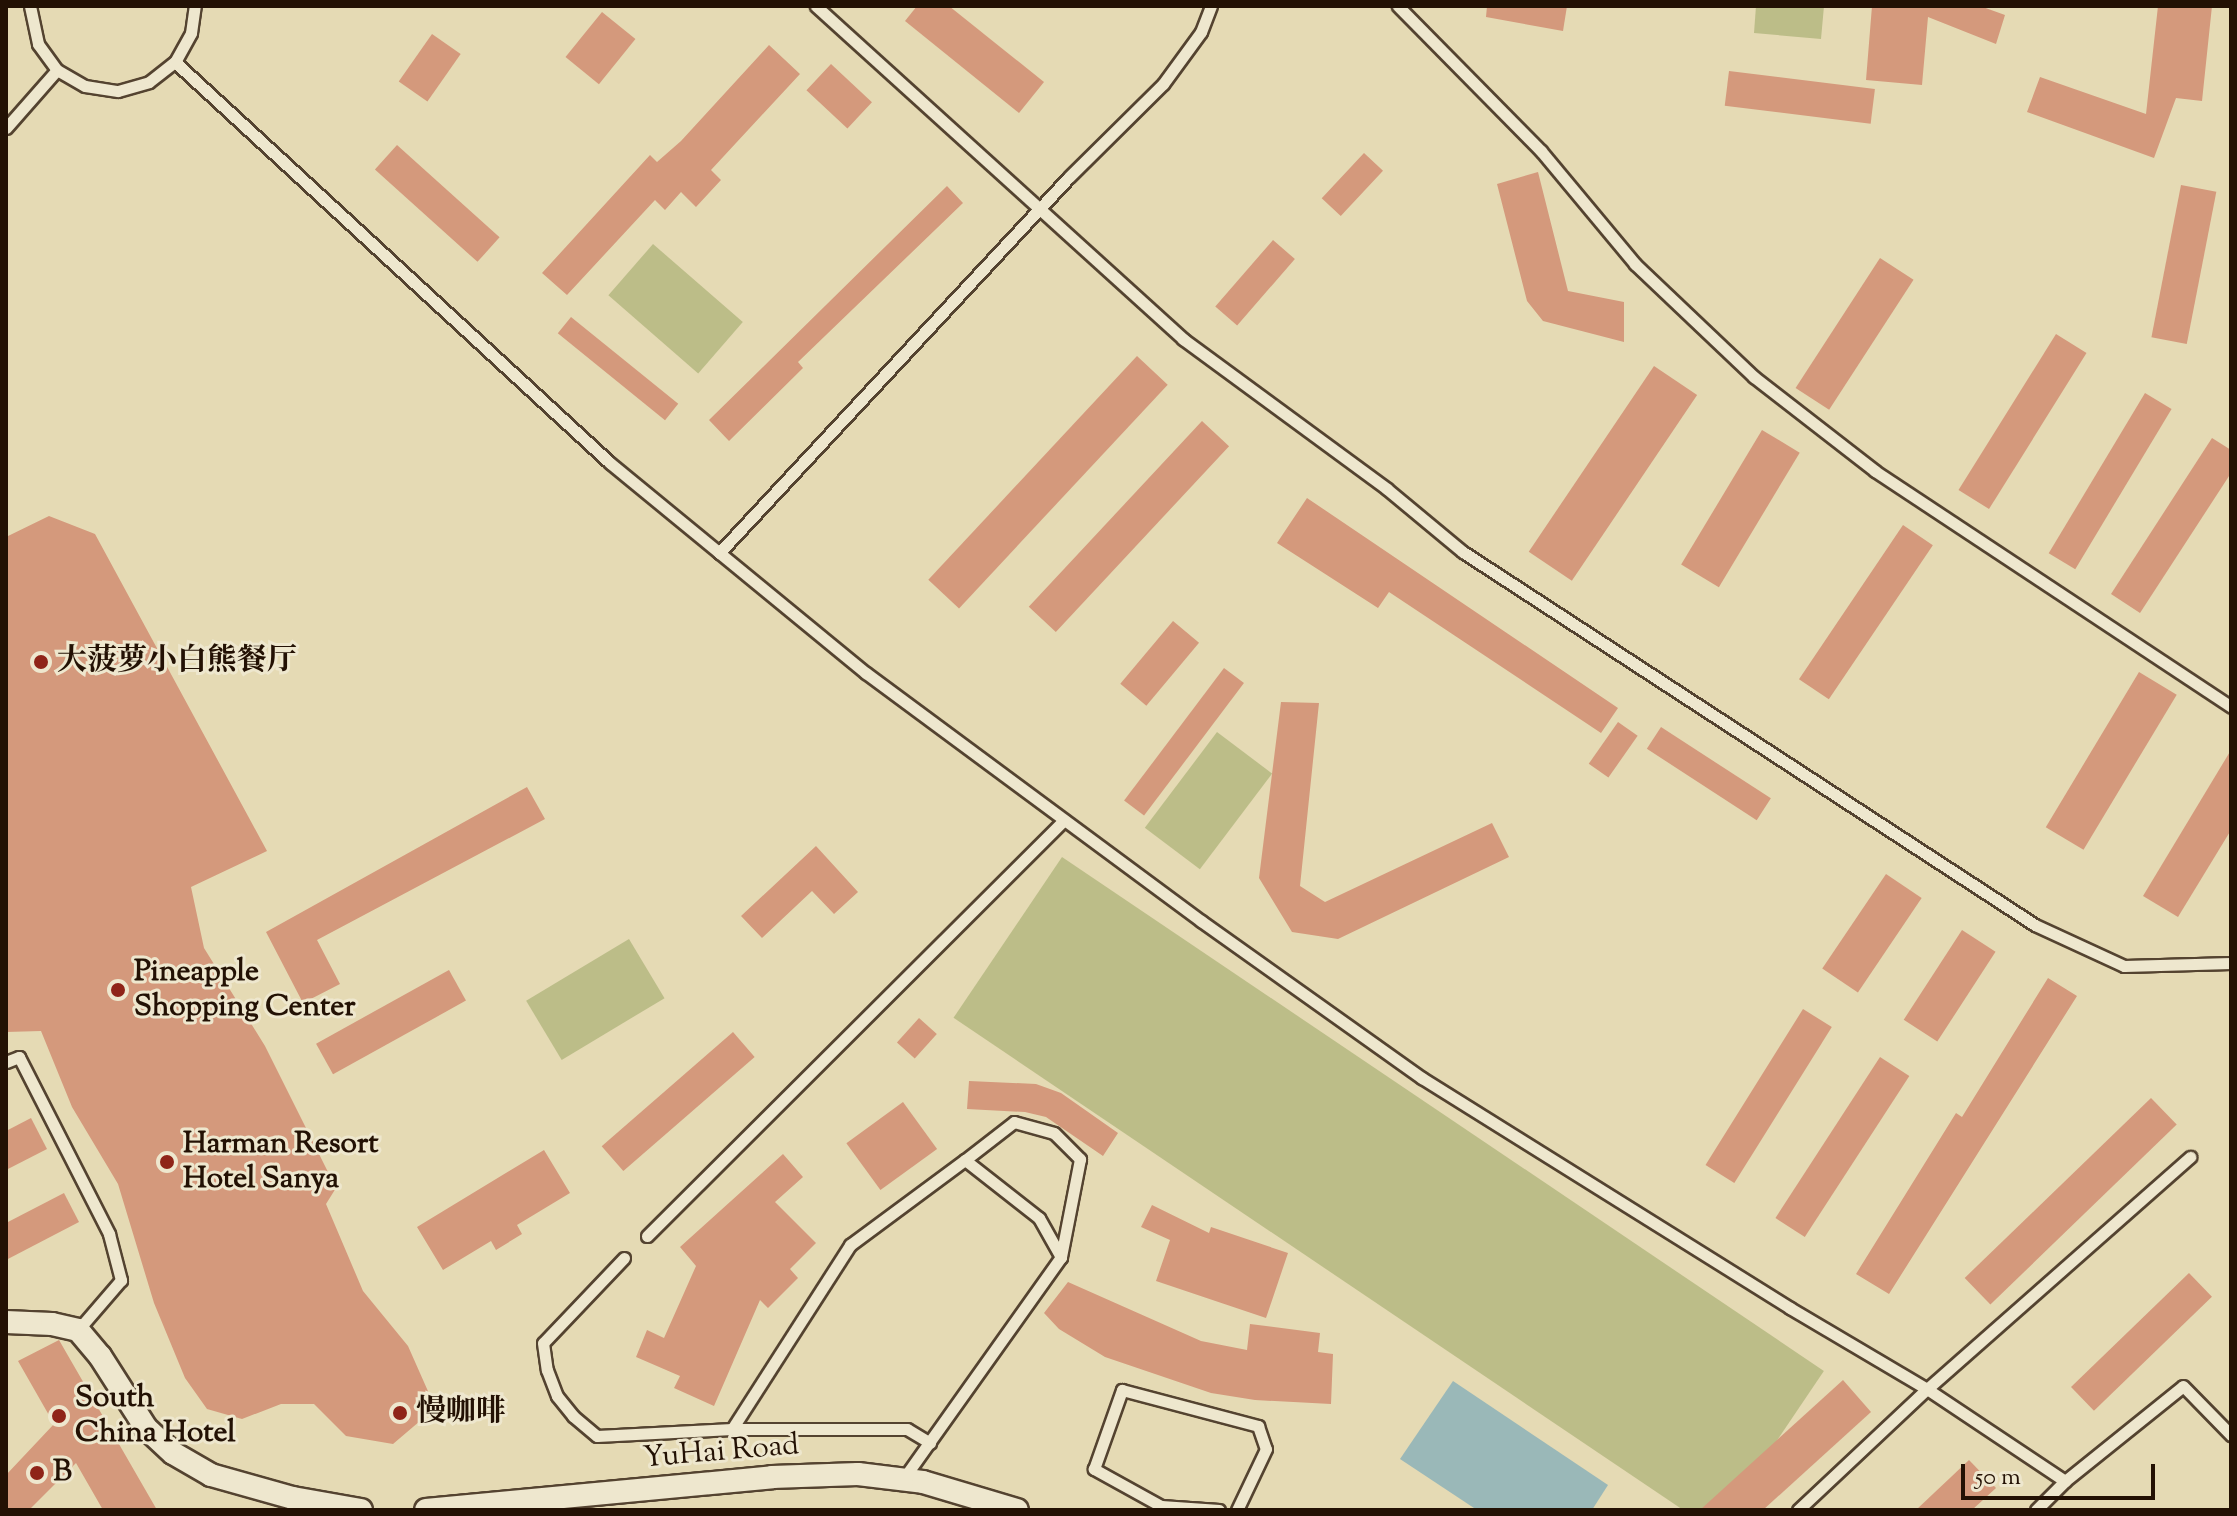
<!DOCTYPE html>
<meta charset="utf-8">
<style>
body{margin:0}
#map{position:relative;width:2237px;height:1516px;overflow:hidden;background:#e5dab4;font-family:"Sorts Mill Goudy","Noto Serif SC",serif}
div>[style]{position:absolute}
.green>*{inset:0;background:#bcbd88;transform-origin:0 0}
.water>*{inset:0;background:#9ab8b8}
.building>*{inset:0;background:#d4997c;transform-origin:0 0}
.roads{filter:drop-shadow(2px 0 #544330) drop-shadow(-2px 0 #544330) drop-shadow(0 2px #544330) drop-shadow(0 -2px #544330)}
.service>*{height:11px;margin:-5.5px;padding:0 5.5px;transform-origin:5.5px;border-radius:5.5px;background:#eee7ce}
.minor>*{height:22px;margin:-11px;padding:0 11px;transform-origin:11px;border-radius:11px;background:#eee7ce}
.dots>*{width:22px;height:22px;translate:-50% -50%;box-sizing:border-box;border:4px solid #eee7ce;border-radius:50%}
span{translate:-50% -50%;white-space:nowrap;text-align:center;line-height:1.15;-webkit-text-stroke:6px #eee7ce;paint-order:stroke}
.poi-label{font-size:30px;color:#231104;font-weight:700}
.left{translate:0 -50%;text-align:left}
.street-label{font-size:30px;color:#231104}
.frame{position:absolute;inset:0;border:8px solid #231104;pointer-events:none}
.scale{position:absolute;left:1961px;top:1464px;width:194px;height:36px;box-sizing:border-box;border:4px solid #231104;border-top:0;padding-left:10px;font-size:24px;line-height:28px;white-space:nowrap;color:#231104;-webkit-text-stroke:6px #eee7ce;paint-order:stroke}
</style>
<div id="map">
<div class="green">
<i style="clip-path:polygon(1756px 6px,1824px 6px,1821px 39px,1754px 33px)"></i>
<i style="left:653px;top:244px;width:119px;height:68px;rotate:41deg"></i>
<i style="left:1217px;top:732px;width:69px;height:120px;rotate:37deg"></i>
<i style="left:1062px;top:857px;width:919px;height:194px;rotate:34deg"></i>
<i style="left:629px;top:939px;width:69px;height:120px;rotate:59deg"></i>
</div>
<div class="water">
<i style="clip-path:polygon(1453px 1381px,1608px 1485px,1592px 1510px,1477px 1510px,1400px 1459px)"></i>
</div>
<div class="building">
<i style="clip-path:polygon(917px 6px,949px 6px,1044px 82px,1019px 113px,905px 21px)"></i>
<i style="clip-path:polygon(1487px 6px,1567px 6px,1563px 31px,1486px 17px)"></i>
<i style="clip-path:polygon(1872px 6px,1980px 6px,2005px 15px,1996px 44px,1928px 17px,1922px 85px,1866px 80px)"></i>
<i style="clip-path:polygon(2158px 6px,2212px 6px,2202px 101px,2176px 98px,2154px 158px,2027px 112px,2040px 77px,2146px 114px)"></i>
<i style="left:602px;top:12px;width:43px;height:58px;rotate:39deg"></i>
<i style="left:432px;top:34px;width:35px;height:58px;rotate:35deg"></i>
<i style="clip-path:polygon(769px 45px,800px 74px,711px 170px,721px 180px,696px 207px,681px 192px,665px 210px,655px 200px,567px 295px,542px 273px,650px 155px,657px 162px,681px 141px)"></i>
<i style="left:831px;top:64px;width:56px;height:36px;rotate:43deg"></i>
<i style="left:1729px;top:71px;width:147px;height:35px;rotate:7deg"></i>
<i style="left:397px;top:145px;width:138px;height:33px;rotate:42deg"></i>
<i style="left:1364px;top:153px;width:26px;height:62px;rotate:43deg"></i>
<i style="clip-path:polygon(1538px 172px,1568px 291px,1624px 302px,1624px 342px,1543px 321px,1527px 301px,1497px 184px)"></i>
<i style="left:2181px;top:185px;width:36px;height:155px;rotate:11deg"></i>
<i style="clip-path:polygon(947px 186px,963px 203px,798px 362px,803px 368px,729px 441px,709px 420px)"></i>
<i style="left:1273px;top:240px;width:29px;height:88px;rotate:41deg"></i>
<i style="left:1880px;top:258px;width:40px;height:155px;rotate:33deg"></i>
<i style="left:571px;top:317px;width:138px;height:21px;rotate:39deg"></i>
<i style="left:2056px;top:334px;width:36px;height:184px;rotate:32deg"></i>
<i style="left:1137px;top:356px;width:42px;height:306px;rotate:43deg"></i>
<i style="left:1654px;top:366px;width:52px;height:224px;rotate:34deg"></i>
<i style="left:2145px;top:393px;width:31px;height:187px;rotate:31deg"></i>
<i style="left:1202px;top:421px;width:37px;height:254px;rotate:43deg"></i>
<i style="left:1762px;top:430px;width:44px;height:157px;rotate:31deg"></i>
<i style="clip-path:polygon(2212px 438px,2231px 450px,2231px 473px,2140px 613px,2111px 594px)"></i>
<i style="clip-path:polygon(1307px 498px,1618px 708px,1601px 733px,1389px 592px,1378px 608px,1277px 543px)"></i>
<i style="clip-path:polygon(49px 516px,95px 534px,267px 851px,191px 887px,204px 948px,265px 1046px,336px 1188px,326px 1204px,363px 1291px,408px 1346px,431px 1398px,420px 1421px,393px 1444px,346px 1436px,314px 1404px,281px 1404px,242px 1419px,207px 1409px,185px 1378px,154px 1303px,118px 1184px,72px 1107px,41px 1031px,6px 1032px,6px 537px)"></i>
<i style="left:1903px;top:525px;width:36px;height:186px;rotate:34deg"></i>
<i style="left:1173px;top:621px;width:34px;height:82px;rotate:40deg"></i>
<i style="left:1224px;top:668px;width:25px;height:166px;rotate:37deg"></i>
<i style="left:2139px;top:672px;width:44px;height:181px;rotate:31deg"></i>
<i style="clip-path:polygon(1281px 702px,1319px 703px,1300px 886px,1325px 902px,1492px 823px,1509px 857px,1338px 939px,1292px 932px,1259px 878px)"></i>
<i style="left:1618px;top:722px;width:24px;height:51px;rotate:35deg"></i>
<i style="left:1661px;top:727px;width:131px;height:26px;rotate:33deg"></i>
<i style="clip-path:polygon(2231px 750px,2231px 830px,2178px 917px,2143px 896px)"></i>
<i style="clip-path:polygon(527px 787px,545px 819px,317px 940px,340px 984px,303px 1003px,266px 932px)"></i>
<i style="clip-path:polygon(816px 846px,858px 892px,834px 914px,812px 891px,762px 938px,741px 916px)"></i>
<i style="left:1886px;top:874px;width:43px;height:114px;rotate:34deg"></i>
<i style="left:1962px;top:930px;width:40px;height:107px;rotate:33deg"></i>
<i style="left:449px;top:970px;width:35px;height:152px;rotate:61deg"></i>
<i style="clip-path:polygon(2048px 978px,2077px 996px,1889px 1294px,1856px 1274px,1956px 1113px,1962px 1117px)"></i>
<i style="left:1803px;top:1009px;width:34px;height:184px;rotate:32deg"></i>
<i style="left:919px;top:1018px;width:24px;height:33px;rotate:42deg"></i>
<i style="left:733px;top:1032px;width:33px;height:174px;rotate:49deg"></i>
<i style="left:1880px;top:1057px;width:35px;height:192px;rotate:33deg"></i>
<i style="clip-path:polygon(969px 1081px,1036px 1084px,1061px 1093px,1118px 1133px,1103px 1156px,1046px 1117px,1025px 1112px,967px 1109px)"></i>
<i style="left:2151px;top:1098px;width:37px;height:259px;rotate:46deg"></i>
<i style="left:903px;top:1102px;width:58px;height:70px;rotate:54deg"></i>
<i style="clip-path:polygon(31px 1118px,47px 1149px,6px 1170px,6px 1131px)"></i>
<i style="clip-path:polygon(544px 1150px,570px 1193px,517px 1225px,522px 1234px,496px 1250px,491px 1241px,443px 1270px,417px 1227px)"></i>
<i style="clip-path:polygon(783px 1154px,803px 1177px,775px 1202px,816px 1243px,790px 1269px,798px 1278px,768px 1308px,760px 1300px,714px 1406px,674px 1388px,680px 1376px,636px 1357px,647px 1330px,664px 1338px,696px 1266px,680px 1247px)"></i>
<i style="clip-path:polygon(64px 1193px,79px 1222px,6px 1260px,6px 1223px)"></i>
<i style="clip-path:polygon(1152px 1205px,1209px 1233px,1211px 1227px,1288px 1253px,1266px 1318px,1156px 1281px,1170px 1240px,1141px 1227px)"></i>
<i style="left:2189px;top:1273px;width:33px;height:164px;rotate:46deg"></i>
<i style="clip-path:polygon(1068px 1282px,1201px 1341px,1247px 1350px,1250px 1324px,1320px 1333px,1318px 1352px,1333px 1354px,1331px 1404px,1255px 1400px,1211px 1393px,1105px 1357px,1059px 1329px,1044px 1313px)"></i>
<i style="clip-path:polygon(59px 1340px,157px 1510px,103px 1510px,76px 1463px,29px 1510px,6px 1510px,6px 1475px,54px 1424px,18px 1361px)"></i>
<i style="clip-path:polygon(1843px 1380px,1871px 1412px,1763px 1510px,1700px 1510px)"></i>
<i style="clip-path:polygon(1969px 1460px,1996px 1488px,1972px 1510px,1916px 1510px)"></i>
</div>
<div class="roads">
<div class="service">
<i style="left:30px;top:6px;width:39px;rotate:78deg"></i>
<i style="left:38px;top:44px;width:32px;rotate:54deg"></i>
<i style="left:57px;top:70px;width:32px;rotate:30deg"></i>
<i style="left:85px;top:86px;width:33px;rotate:9deg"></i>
<i style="left:118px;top:91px;width:32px;rotate:-16deg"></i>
<i style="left:149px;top:82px;width:33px;rotate:-38deg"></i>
<i style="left:175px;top:62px;width:33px;rotate:-61deg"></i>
<i style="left:191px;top:33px;width:27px;rotate:-82deg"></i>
<i style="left:816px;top:6px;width:496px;rotate:42.2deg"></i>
<i style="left:1183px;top:339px;width:253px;rotate:36.3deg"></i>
<i style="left:1387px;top:489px;width:99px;rotate:39.7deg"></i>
<i style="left:1463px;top:552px;width:683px;rotate:33.11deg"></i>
<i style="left:2035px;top:925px;width:98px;rotate:24.7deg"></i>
<i style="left:2124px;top:966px;width:107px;rotate:-1.6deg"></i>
<i style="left:1398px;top:6px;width:204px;rotate:45.4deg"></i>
<i style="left:1541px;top:151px;width:147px;rotate:50.2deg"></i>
<i style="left:1635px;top:264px;width:164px;rotate:43.5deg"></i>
<i style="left:1754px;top:377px;width:153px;rotate:37.8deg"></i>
<i style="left:1875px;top:471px;width:427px;rotate:33.5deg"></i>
<i style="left:175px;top:62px;width:592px;rotate:42.67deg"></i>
<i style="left:610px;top:463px;width:331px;rotate:39.4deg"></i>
<i style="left:866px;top:673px;width:417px;rotate:36.5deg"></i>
<i style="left:1201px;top:921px;width:271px;rotate:35.4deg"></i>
<i style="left:1422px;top:1078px;width:434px;rotate:32deg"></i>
<i style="left:1790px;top:1308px;width:159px;rotate:30.6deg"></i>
<i style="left:1927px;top:1389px;width:166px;rotate:33.7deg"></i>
<i style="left:6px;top:128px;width:77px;rotate:-48.7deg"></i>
<i style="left:719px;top:553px;width:514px;rotate:-47.05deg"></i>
<i style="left:1069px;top:177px;width:132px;rotate:-44.7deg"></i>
<i style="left:1163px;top:84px;width:64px;rotate:-53.8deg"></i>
<i style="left:1201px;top:32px;width:28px;rotate:-69deg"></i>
<i style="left:6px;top:1062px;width:14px;rotate:-21deg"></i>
<i style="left:19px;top:1057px;width:199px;rotate:63deg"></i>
<i style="left:109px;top:1234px;width:48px;rotate:75.4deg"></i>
<i style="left:121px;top:1280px;width:66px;rotate:130.7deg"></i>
<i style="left:965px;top:1160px;width:62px;rotate:-37.8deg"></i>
<i style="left:1014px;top:1122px;width:41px;rotate:15.4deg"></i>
<i style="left:1054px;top:1133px;width:37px;rotate:45deg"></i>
<i style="left:1080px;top:1159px;width:100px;rotate:101deg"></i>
<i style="left:647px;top:1236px;width:589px;rotate:-44.93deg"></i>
<i style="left:624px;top:1258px;width:117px;rotate:133.6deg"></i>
<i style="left:543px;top:1343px;width:27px;rotate:82deg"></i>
<i style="left:547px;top:1370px;width:28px;rotate:69deg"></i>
<i style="left:557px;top:1396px;width:26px;rotate:51deg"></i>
<i style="left:573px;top:1416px;width:31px;rotate:40deg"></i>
<i style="left:597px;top:1436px;width:135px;rotate:-3deg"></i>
<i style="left:732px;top:1429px;width:175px"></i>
<i style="left:907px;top:1429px;width:27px;rotate:31deg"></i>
<i style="left:732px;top:1429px;width:219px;rotate:-57.3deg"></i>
<i style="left:850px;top:1245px;width:143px;rotate:-36.5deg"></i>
<i style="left:965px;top:1160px;width:94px;rotate:38.1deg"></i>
<i style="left:1039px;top:1218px;width:45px;rotate:60.6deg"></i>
<i style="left:1061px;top:1257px;width:271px;rotate:125.4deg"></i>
<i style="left:1219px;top:1510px;width:58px;rotate:-176.1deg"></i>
<i style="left:1161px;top:1506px;width:77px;rotate:-151.1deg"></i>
<i style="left:1094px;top:1469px;width:84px;rotate:-70.5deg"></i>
<i style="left:1122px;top:1390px;width:141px;rotate:14.8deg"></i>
<i style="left:1258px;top:1426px;width:24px;rotate:71deg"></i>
<i style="left:1266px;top:1449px;width:68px;rotate:115.4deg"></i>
<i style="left:1798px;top:1510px;width:177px;rotate:-43.2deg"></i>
<i style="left:1927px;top:1389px;width:351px;rotate:-41.4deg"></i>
<i style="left:2036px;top:1510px;width:41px;rotate:-45deg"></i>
<i style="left:2065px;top:1481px;width:151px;rotate:-38.8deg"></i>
<i style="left:2183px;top:1386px;width:69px;rotate:45.6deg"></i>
</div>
<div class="minor">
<i style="left:6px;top:1322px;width:46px;rotate:2.5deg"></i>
<i style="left:52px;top:1324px;width:27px;rotate:13deg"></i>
<i style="left:78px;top:1330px;width:34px;rotate:50deg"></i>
<i style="left:100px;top:1356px;width:85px;rotate:57.4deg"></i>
<i style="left:146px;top:1428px;width:37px;rotate:43deg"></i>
<i style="left:173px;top:1453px;width:44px;rotate:30.1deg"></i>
<i style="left:211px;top:1475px;width:85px;rotate:15.7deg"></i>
<i style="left:293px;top:1498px;width:69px;rotate:10deg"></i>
<i style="left:426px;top:1510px;width:348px;rotate:-5.4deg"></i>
<i style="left:772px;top:1477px;width:86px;rotate:-2deg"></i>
<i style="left:858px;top:1474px;width:65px;rotate:7deg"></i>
<i style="left:923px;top:1482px;width:98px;rotate:16.6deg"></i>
</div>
</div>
<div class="dots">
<i style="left:41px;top:662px;background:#8f2418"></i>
<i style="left:118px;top:990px;background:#8f2418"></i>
<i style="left:167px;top:1162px;background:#8f2418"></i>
<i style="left:400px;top:1413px;background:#8f2418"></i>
<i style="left:59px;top:1416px;background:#8f2418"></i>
<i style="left:37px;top:1473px;background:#8f2418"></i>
</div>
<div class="poi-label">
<span class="left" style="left:57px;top:662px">大菠萝小白熊餐厅</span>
<span class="left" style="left:134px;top:990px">Pineapple<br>Shopping Center</span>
<span class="left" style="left:183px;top:1162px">Harman Resort<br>Hotel Sanya</span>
<span class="left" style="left:75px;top:1416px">South<br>China Hotel</span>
<span class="left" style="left:416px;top:1413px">慢咖啡</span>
<span class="left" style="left:53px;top:1473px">B</span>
</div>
<div class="street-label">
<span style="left:721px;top:1453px;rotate:-5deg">YuHai Road</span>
</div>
<div class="frame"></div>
<div class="scale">50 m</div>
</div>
